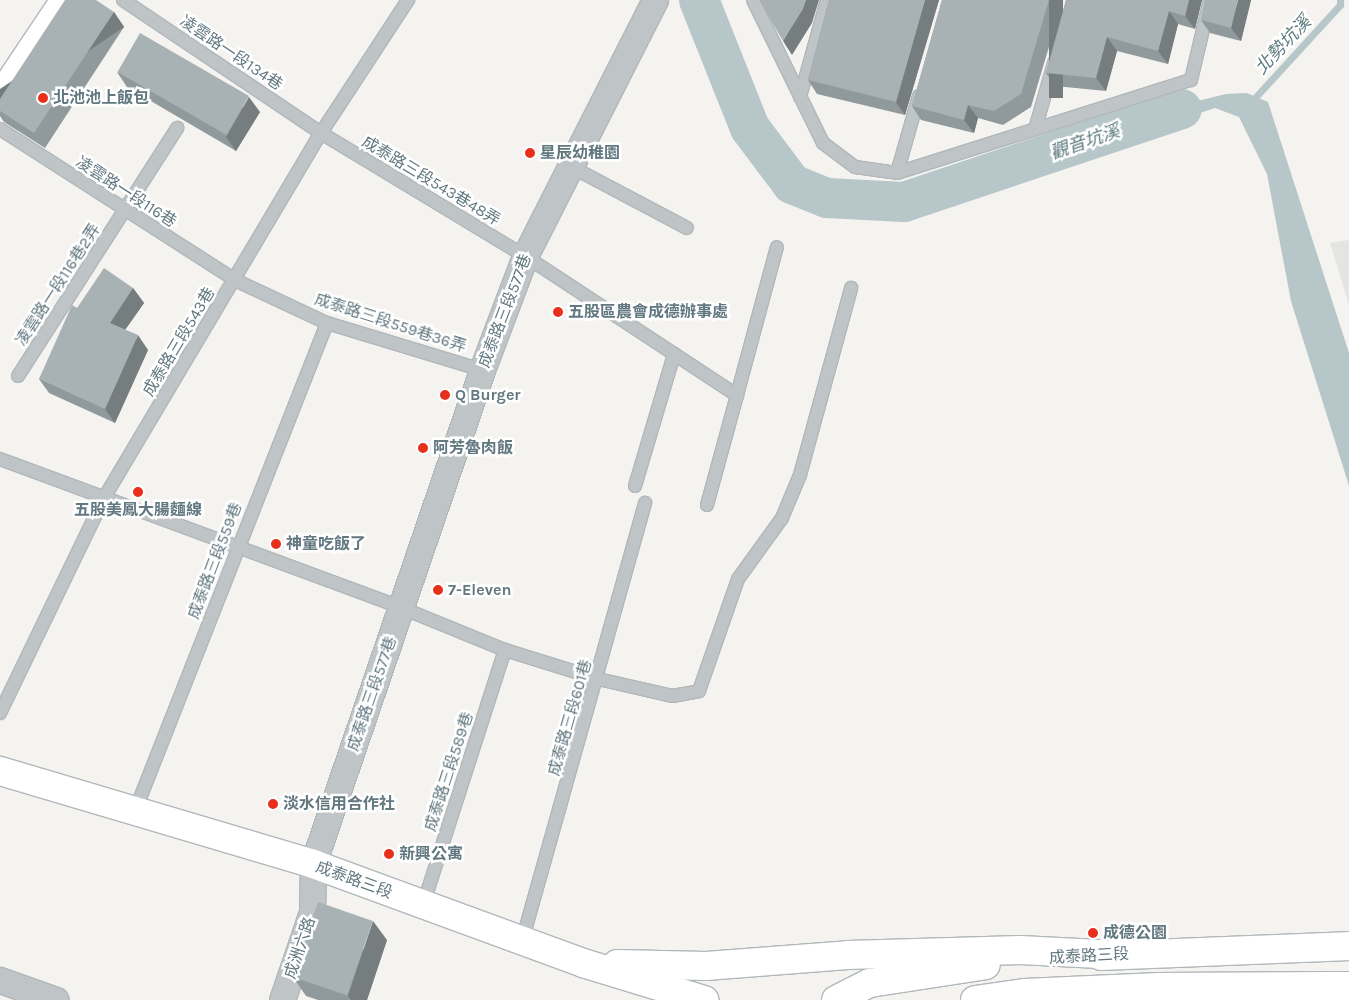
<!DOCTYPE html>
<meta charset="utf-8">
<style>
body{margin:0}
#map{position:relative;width:1349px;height:1000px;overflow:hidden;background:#f4f3ef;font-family:Karla,"Noto Sans TC",sans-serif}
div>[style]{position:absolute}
.built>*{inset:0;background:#e4e5e3}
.water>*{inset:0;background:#b7c6c8}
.stream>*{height:7px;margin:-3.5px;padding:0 3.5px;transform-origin:3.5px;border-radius:3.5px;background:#b7c6c8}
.river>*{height:40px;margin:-20px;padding:0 20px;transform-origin:20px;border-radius:20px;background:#b7c6c8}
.roads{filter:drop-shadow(1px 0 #b1b8bb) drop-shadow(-1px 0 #b1b8bb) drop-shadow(0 1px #b1b8bb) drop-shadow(0 -1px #b1b8bb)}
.lane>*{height:12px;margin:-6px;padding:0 6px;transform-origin:6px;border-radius:6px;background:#bfc4c6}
.street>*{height:25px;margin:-12.5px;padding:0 12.5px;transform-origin:12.5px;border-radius:12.5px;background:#bfc4c6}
.secondary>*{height:28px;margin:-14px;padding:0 14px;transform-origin:14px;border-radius:14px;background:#fff}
.wall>*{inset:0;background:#90999c}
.shaded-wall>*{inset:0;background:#767d7f;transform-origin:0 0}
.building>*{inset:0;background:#a8b2b5;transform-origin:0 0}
.dots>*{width:14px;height:14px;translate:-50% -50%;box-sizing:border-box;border:2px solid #fff;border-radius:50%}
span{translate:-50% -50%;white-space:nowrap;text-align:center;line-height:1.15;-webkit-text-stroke:5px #fff;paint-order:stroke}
.street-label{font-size:16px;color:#627881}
.poi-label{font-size:16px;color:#627881;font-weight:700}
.left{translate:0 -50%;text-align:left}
.water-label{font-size:18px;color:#5d7b7f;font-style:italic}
</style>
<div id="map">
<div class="built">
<i style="clip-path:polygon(1349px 240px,1349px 305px,1330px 243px)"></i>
</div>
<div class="water">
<i style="clip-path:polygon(1247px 93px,1268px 102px,1349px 353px,1349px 486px,1291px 301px,1267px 174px,1239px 117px,1215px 108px,1137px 133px,1124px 119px,1226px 94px)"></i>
</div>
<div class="stream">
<i style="left:1251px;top:102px;width:132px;rotate:-47.5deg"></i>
<i style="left:1340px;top:5px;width:5px;rotate:-90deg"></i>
</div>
<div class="river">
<i style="left:699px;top:0;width:138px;rotate:68.3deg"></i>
<i style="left:750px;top:128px;width:70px;rotate:53.1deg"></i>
<i style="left:792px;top:184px;width:38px;rotate:22deg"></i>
<i style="left:827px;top:198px;width:77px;rotate:3deg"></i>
<i style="left:904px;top:202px;width:293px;rotate:-18.5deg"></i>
</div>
<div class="roads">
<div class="lane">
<i style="left:123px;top:0;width:239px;rotate:33.9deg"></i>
<i style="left:321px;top:133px;width:238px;rotate:31.1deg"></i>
<i style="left:525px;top:256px;width:254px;rotate:33.3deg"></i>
<i style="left:737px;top:395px;width:153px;rotate:-74.9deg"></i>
<i style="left:753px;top:0;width:159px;rotate:63.9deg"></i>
<i style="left:823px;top:143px;width:40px;rotate:37deg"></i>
<i style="left:855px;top:167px;width:42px;rotate:8.1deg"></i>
<i style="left:897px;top:173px;width:308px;rotate:-17.6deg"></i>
<i style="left:1191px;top:80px;width:82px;rotate:-76.6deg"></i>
<i style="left:800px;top:97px;width:101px;rotate:-74.4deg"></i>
<i style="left:1036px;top:126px;width:66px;rotate:-74.1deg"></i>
<i style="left:0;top:129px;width:279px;rotate:32.7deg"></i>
<i style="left:235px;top:280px;width:102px;rotate:25.1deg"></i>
<i style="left:327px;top:323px;width:162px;rotate:16.9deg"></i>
<i style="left:570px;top:166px;width:132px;rotate:27.9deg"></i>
<i style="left:897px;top:173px;width:80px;rotate:-74.1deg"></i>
<i style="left:18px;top:376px;width:295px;rotate:-57.3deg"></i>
<i style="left:0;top:459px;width:429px;rotate:20.3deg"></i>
<i style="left:402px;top:608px;width:111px;rotate:22.2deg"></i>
<i style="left:505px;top:650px;width:97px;rotate:17.3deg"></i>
<i style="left:598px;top:679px;width:76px;rotate:12.9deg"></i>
<i style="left:672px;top:696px;width:27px;rotate:-10deg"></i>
<i style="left:699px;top:691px;width:119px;rotate:-70.8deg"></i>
<i style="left:738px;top:579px;width:75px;rotate:-54.2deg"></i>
<i style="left:782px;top:518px;width:47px;rotate:-67.3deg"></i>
<i style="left:800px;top:475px;width:194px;rotate:-74.7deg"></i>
<i style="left:635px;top:486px;width:138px;rotate:-73.5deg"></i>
<i style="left:707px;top:505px;width:114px;rotate:-74.7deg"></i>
<i style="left:0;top:713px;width:239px;rotate:-64.2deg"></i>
<i style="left:104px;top:498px;width:425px;rotate:-59.3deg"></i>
<i style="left:321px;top:133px;width:159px;rotate:-56.8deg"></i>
<i style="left:135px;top:811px;width:524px;rotate:-68.52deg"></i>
<i style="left:423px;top:905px;width:268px;rotate:-72.2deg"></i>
<i style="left:522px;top:941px;width:455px;rotate:-74.3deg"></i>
</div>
<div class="street">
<i style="left:0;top:980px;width:59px;rotate:19.7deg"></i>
<i style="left:282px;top:1000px;width:93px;rotate:-71.2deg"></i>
<i style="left:312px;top:912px;width:48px;rotate:-88.8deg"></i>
<i style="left:313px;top:864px;width:522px;rotate:-71.11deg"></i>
<i style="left:482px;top:370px;width:122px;rotate:-69.3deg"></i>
<i style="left:525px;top:256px;width:287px;rotate:-63.1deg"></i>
</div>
<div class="secondary">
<i style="left:0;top:97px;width:117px;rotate:-56.2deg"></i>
<i style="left:0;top:771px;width:327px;rotate:16.5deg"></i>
<i style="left:313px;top:864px;width:288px;rotate:20.1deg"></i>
<i style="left:583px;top:963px;width:127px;rotate:17deg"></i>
<i style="left:1101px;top:956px;width:248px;rotate:-2.3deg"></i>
<i style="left:617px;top:964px;width:89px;rotate:1.3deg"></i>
<i style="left:706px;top:966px;width:142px;rotate:-4.4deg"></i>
<i style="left:848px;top:955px;width:172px;rotate:-1.7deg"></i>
<i style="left:1020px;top:950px;width:99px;rotate:2.9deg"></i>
<i style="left:836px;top:1000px;width:38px;rotate:-27deg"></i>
<i style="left:870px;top:983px;width:117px;rotate:-8.8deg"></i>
<i style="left:975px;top:1000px;width:49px;rotate:-8.1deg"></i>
<i style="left:1024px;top:993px;width:135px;rotate:-2.5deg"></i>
<i style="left:1159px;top:987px;width:190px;rotate:-0.3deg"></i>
</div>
</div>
<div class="wall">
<i style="clip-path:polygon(829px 0,939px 0,905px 115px,817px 94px,808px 80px)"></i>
<i style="clip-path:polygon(942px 0,1063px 0,1031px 107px,1003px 125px,978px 118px,974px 133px,921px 120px,912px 106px)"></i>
<i style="clip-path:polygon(1066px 0,1202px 0,1195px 29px,1178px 24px,1168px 64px,1117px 51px,1106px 91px,1055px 86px,1046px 73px)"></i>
<i style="clip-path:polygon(1251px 0,1241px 41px,1210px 33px,1201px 20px)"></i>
<i style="clip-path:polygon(114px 12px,124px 27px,45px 148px,4px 122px,0 116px,0 99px)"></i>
<i style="clip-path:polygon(117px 72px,260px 112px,236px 151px,127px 87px)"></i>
<i style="clip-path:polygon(133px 288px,144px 303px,125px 330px,148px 350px,115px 423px,49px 393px,39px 379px,77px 308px)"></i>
<i style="clip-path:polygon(387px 940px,367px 1000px,318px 1000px,306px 996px,293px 977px)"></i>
</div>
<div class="shaded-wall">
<i style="clip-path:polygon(806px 0,819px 0,812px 23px,792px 55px,783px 41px)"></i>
<i style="clip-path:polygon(925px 0,939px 0,905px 115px,896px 102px)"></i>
<i style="left:1049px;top:0;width:14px;height:98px"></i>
<i style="clip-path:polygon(1189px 0,1202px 0,1195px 29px,1185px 16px)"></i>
<i style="clip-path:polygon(1238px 0,1251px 0,1241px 41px,1231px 28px)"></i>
<i style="clip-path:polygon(1169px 11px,1178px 24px,1168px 64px,1158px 51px)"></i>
<i style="left:114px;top:12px;width:18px;height:145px;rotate:56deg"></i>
<i style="clip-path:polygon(1107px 37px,1117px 51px,1106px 91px,1096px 78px)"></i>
<i style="clip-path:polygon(249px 97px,260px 112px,236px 151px,226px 137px)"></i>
<i style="clip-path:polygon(968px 105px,978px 118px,974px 133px,964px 120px)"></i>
<i style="clip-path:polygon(133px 288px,144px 303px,120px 337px,110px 323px)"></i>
<i style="clip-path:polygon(138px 335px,148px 350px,115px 423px,105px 409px)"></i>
<i style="clip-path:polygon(373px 921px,387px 940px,367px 1000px,351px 1000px,348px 996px)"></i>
</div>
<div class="building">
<i style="clip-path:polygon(65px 0,96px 0,114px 12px,34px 133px,0 111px,0 99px)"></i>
<i style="clip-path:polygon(759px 0,806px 0,803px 9px,783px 41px)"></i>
<i style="clip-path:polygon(829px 0,925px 0,896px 102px,808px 80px)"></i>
<i style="clip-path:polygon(942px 0,1049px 0,1021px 94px,994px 111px,968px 105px,964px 120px,912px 106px)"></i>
<i style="clip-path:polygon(1066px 0,1189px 0,1185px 16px,1169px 11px,1158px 51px,1107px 37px,1096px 78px,1046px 73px)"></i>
<i style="clip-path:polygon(1205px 0,1238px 0,1231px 28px,1201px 20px)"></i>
<i style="left:140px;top:33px;width:126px;height:45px;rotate:30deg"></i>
<i style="clip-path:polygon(104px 268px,133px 288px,110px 323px,138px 335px,105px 409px,39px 379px,72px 305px,77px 308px)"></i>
<i style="left:318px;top:902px;width:58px;height:79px;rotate:19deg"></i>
</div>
<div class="dots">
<i style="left:43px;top:98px;background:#e82f1b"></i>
<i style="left:530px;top:153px;background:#e82f1b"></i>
<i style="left:558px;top:312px;background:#e82f1b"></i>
<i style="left:445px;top:395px;background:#e82f1b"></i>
<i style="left:423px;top:448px;background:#e82f1b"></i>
<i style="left:138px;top:492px;background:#e82f1b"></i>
<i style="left:276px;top:544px;background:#e82f1b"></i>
<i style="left:438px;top:590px;background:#e82f1b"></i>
<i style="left:273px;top:804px;background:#e82f1b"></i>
<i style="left:389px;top:854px;background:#e82f1b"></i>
<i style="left:1093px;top:933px;background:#e82f1b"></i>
</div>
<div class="street-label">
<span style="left:231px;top:53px;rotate:34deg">凌雲路一段134巷</span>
<span style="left:431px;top:181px;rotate:31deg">成泰路三段543巷48弄</span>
<span style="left:126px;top:192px;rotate:33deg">凌雲路一段116巷</span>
<span style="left:58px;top:285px;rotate:-57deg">凌雲路一段116巷2弄</span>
<span style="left:505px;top:311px;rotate:-69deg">成泰路三段577巷</span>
<span style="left:390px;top:323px;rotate:18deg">成泰路三段559巷36弄</span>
<span style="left:179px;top:342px;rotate:-59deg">成泰路三段543巷</span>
<span style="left:215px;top:561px;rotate:-69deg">成泰路三段559巷</span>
<span style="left:372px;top:694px;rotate:-71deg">成泰路三段577巷</span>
<span style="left:570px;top:718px;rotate:-74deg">成泰路三段601巷</span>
<span style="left:449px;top:772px;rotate:-72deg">成泰路三段589巷</span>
<span style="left:354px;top:880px;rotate:20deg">成泰路三段</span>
<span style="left:300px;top:948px;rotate:-71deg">成洲六路</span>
<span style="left:1089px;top:956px;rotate:-3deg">成泰路三段</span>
</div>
<div class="poi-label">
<span class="left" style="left:53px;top:98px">北池池上飯包</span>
<span class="left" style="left:540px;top:153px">星辰幼稚園</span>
<span class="left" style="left:568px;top:312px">五股區農會成德辦事處</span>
<span class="left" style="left:455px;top:395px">Q Burger</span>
<span class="left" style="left:433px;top:448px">阿芳魯肉飯</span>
<span style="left:138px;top:510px">五股美鳳大腸麵線</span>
<span class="left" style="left:286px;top:544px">神童吃飯了</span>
<span class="left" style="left:448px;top:590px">7-Eleven</span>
<span class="left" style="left:283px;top:804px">淡水信用合作社</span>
<span class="left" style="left:399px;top:854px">新興公寓</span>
<span class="left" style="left:1103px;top:933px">成德公園</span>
</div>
<div class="water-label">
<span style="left:1283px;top:45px;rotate:-47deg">北勢坑溪</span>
<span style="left:1085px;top:142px;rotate:-19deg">觀音坑溪</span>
</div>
</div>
